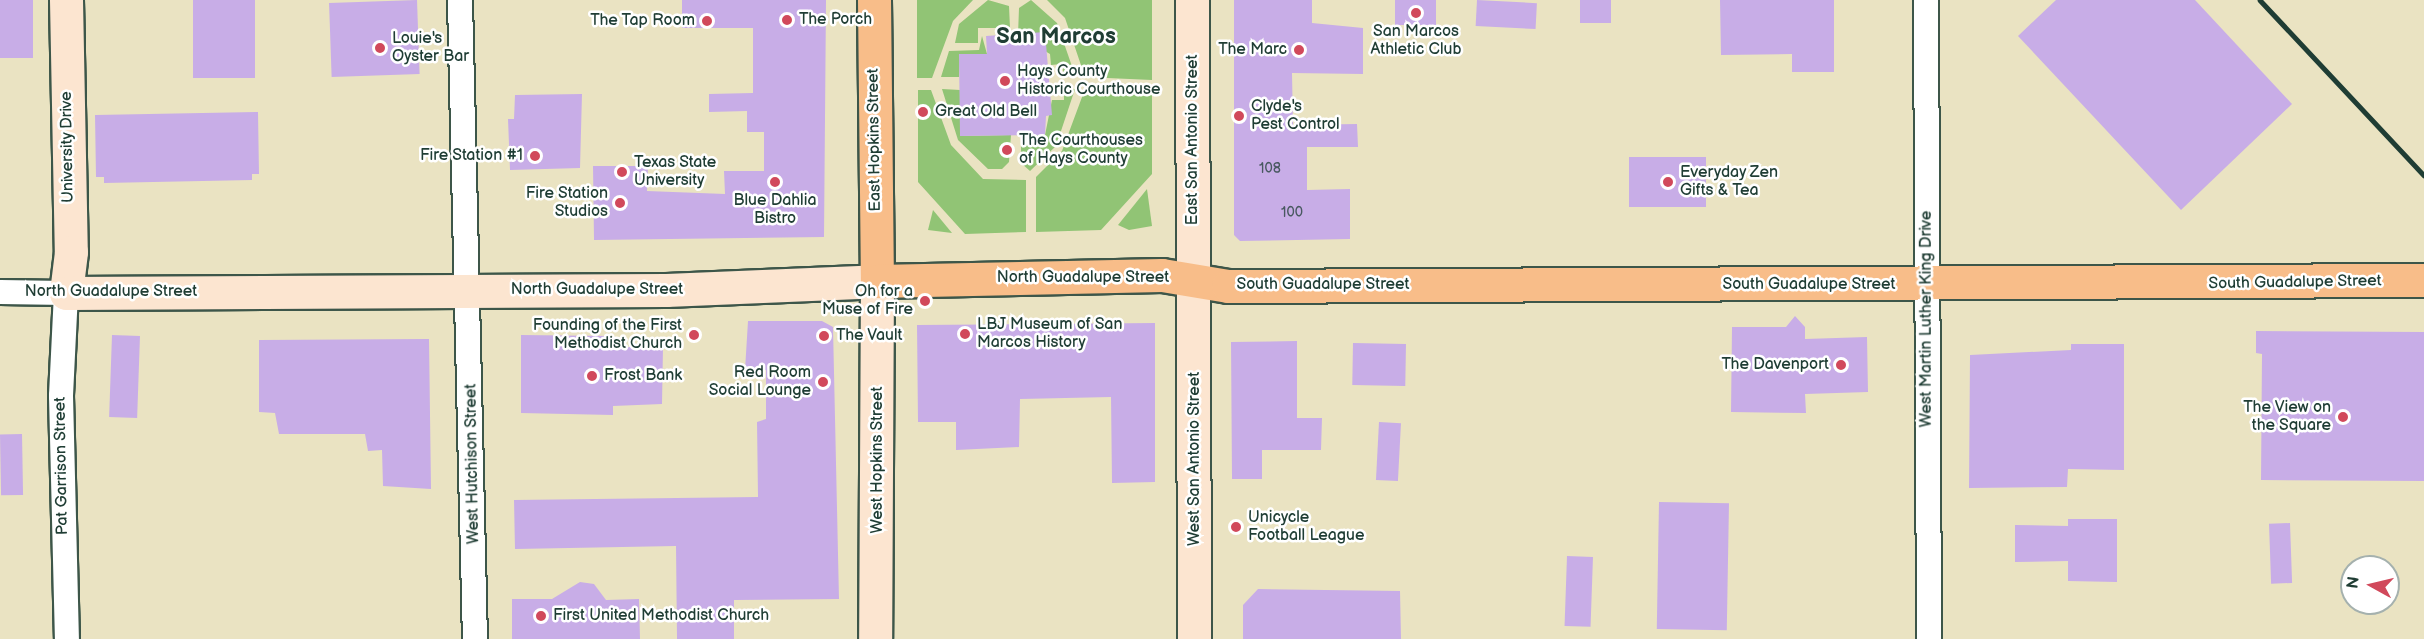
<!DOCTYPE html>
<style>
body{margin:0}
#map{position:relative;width:2424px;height:639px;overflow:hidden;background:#eae3c2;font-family:"Balsamiq Sans",sans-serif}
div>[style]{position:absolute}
.green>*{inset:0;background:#91c475}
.building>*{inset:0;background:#c8ade7;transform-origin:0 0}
.roads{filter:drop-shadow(2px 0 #3d5649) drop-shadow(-2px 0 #3d5649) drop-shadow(0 2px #3d5649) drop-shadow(0 -2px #3d5649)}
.street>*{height:24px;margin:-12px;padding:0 12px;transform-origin:12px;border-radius:12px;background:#fff}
.secondary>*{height:33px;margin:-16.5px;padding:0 16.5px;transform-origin:16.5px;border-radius:16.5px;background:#fce5d0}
.primary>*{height:33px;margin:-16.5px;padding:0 16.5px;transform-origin:16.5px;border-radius:16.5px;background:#f8bd89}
.rail>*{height:4.5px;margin:-2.25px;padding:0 2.25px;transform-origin:2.25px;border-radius:2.25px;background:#1f3d34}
.dots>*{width:16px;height:16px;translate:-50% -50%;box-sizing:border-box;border:3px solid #fff;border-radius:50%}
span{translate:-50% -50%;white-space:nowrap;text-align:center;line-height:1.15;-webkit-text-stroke:5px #fff;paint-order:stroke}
.number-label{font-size:14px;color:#495961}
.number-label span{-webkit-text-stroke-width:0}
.poi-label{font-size:16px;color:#1f3d34}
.left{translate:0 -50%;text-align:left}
.right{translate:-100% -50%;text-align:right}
.street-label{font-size:16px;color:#1f3d34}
.district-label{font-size:22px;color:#1f3d34;font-weight:700}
.north{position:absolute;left:2340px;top:555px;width:60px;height:60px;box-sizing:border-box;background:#fff;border:2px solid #a5b1ae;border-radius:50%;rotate:278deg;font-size:16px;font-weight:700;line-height:24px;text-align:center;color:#1f3d34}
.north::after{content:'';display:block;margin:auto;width:21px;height:27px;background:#d1495b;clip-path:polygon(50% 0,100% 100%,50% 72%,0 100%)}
</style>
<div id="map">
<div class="green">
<i style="clip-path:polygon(917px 0,973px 0,953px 21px,932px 78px,917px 78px)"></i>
<i style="clip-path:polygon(988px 0,1009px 6px,1010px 28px,978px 28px,978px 43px,955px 43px,959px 24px)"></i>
<i style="clip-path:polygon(1031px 0,1057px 23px,1076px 78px,1064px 76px,1062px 64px,1051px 65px,1050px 54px,1018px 35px,1019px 8px)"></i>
<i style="clip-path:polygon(1047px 0,1152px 0,1152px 80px,1085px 77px,1065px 18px)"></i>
<i style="clip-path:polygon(982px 36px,987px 54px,960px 54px,959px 77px,941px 77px,949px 51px,979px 50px)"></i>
<i style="clip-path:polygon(942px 89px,960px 90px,961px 136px,1011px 135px,1009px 162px,1002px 169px,988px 169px,958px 140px)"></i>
<i style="clip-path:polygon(1064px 89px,1075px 89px,1056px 146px,1030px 171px,1021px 163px,1021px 135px,1045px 135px,1052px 100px,1064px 100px)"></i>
<i style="clip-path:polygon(1085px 89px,1152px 89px,1152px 174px,1101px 230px,1036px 232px,1036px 177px,1062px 151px)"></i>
<i style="clip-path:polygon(918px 90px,931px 90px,951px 145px,983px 179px,1026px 180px,1026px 232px,965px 234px,918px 182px)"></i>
<i style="clip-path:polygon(1147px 189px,1152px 226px,1129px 230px,1118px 225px)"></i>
<i style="clip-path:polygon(933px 210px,952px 233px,928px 230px)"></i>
</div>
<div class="building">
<i style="left:0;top:0;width:33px;height:58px"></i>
<i style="left:193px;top:0;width:62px;height:78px"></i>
<i style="left:417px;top:0;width:74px;height:88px;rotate:88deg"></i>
<i style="clip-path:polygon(682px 0,826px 0,824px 237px,594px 240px,593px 166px,648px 166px,647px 191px,725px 194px,724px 171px,764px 171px,764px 132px,747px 132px,747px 111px,709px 112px,709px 94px,753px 93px,753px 28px,682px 28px)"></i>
<i style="clip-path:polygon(1234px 0,1312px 0,1312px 23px,1363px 28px,1363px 74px,1292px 73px,1293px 125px,1357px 124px,1358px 147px,1307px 147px,1307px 190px,1350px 189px,1350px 239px,1240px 241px,1234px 235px)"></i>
<i style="left:1395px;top:0;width:41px;height:25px"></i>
<i style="left:1477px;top:0;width:60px;height:26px;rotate:3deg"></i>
<i style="left:1580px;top:0;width:31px;height:23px"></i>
<i style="clip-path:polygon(1720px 0,1834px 0,1834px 72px,1792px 72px,1792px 54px,1721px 55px)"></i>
<i style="clip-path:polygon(2056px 0,2195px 0,2292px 104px,2181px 210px,2018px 36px)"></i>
<i style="clip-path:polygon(1045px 32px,1052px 115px,1046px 116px,1045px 135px,960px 136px,959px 54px,987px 54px,986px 36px)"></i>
<i style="clip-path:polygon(582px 94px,580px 168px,510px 170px,508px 119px,514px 119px,515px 95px)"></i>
<i style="clip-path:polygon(258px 112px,259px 174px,252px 174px,252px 180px,104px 183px,104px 177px,96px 177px,95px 115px)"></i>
<i style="left:1629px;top:157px;width:77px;height:50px"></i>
<i style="clip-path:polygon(1795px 316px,1805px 327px,1805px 339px,1867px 337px,1868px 392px,1805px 394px,1806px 413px,1731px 412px,1732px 327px,1786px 327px)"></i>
<i style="clip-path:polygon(748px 321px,822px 321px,833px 327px,839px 599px,734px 600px,734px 639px,677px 639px,676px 546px,515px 549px,514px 500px,758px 497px,757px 422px,766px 419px,766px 370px,745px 370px)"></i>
<i style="clip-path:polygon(1155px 323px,1155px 482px,1112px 483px,1111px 397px,1020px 399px,1019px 447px,956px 450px,956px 422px,918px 422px,917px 325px)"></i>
<i style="clip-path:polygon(2256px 331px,2424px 332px,2424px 481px,2261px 480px,2262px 354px,2256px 353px)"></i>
<i style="left:112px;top:335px;width:28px;height:82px;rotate:2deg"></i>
<i style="clip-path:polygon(521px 335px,609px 336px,609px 347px,663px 347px,662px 404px,613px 406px,613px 415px,521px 413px)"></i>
<i style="clip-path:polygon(429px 339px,431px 489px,383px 486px,382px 450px,368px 451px,365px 434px,279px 434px,275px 413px,259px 412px,259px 340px)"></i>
<i style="clip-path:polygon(1297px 341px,1297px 418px,1322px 418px,1321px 450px,1262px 450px,1262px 479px,1232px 479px,1231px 342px)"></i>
<i style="left:1353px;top:343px;width:53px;height:42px;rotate:1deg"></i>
<i style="clip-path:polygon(2071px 344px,2124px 344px,2124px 470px,2068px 469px,2067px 487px,1969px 488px,1970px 355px,2071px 350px)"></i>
<i style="left:1379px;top:422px;width:22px;height:58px;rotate:3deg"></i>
<i style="left:22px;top:434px;width:61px;height:22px;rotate:89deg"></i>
<i style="left:1659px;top:502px;width:70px;height:127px;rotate:1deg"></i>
<i style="clip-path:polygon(2068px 519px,2117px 519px,2117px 582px,2068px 581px,2068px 561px,2015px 562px,2015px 525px,2068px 526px)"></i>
<i style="left:2290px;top:523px;width:60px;height:21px;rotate:88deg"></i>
<i style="left:1567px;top:556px;width:26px;height:70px;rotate:2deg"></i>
<i style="clip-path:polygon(580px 582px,594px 584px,606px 600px,639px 599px,640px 639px,512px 639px,512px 599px,552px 599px)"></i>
<i style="clip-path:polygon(1258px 589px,1400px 591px,1401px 639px,1243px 639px,1243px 605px)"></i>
</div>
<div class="roads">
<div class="street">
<i style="left:460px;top:0;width:639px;rotate:88.66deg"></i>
<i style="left:1926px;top:0;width:639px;rotate:89.73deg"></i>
<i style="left:0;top:292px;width:66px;rotate:0.9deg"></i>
<i style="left:66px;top:293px;width:103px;rotate:92.8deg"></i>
<i style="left:61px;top:396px;width:243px;rotate:88.6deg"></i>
</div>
<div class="secondary">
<i style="left:66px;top:0;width:252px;rotate:88.9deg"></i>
<i style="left:71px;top:252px;width:41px;rotate:97deg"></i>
<i style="left:66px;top:293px;width:600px;rotate:-0.29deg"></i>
<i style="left:666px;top:290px;width:211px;rotate:-2.4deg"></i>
<i style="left:877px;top:281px;width:358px;rotate:90.3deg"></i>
<i style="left:1192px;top:0;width:639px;rotate:89.82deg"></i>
</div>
<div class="primary">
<i style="left:874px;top:0;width:281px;rotate:89.4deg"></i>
<i style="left:877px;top:281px;width:285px;rotate:-1.2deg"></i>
<i style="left:1162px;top:275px;width:67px;rotate:9.5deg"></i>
<i style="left:1228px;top:286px;width:1196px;rotate:-0.29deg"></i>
</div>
</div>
<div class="rail">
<i style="left:2260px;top:0;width:240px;rotate:46.9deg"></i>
</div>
<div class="dots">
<i style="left:1416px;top:13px;background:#d1495b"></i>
<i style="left:787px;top:20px;background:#d1495b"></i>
<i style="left:707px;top:21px;background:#d1495b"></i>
<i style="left:380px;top:48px;background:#d1495b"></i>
<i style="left:1299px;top:50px;background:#d1495b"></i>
<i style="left:1005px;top:81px;background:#d1495b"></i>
<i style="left:923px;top:112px;background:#d1495b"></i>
<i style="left:1239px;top:116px;background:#d1495b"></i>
<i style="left:1007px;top:150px;background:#d1495b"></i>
<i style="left:535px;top:156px;background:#d1495b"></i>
<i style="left:622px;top:172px;background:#d1495b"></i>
<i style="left:775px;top:182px;background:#d1495b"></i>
<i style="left:1668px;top:182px;background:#d1495b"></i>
<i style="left:620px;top:203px;background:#d1495b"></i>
<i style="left:925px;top:301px;background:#d1495b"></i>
<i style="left:965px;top:334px;background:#d1495b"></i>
<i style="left:694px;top:335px;background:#d1495b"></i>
<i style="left:824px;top:336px;background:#d1495b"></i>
<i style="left:1841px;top:365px;background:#d1495b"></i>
<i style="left:592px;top:376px;background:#d1495b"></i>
<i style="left:823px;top:382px;background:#d1495b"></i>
<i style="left:2343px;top:417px;background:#d1495b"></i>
<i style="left:1236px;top:527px;background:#d1495b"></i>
<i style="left:541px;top:616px;background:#d1495b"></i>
</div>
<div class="number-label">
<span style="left:1270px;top:169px">108</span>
<span style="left:1292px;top:213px">100</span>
</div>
<div class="poi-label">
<span class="left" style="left:799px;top:20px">The Porch</span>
<span class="right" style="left:695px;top:21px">The Tap Room</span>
<span style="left:1416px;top:41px">San Marcos<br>Athletic Club</span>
<span class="left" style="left:392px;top:48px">Louie's<br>Oyster Bar</span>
<span class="right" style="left:1287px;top:50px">The Marc</span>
<span class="left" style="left:1017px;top:81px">Hays County<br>Historic Courthouse</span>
<span class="left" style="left:1251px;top:116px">Clyde's<br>Pest Control</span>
<span class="left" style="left:935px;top:112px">Great Old Bell</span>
<span class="left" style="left:1019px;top:150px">The Courthouses<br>of Hays County</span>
<span class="right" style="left:523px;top:156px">Fire Station #1</span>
<span class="left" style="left:634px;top:172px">Texas State<br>University</span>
<span class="left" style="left:1680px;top:182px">Everyday Zen<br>Gifts &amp; Tea</span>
<span class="right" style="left:608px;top:203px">Fire Station<br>Studios</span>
<span style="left:775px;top:210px">Blue Dahlia<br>Bistro</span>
<span class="right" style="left:913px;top:301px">Oh for a<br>Muse of Fire</span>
<span class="left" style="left:977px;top:334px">LBJ Museum of San<br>Marcos History</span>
<span class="right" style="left:682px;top:335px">Founding of the First<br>Methodist Church</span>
<span class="left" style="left:836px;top:336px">The Vault</span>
<span class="right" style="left:1829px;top:365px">The Davenport</span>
<span class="right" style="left:811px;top:382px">Red Room<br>Social Lounge</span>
<span class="left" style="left:604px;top:376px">Frost Bank</span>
<span class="right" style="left:2331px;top:417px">The View on<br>the Square</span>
<span class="left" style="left:1248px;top:527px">Unicycle<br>Football League</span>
<span class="left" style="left:553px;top:616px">First United Methodist Church</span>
</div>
<div class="street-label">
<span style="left:875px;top:140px;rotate:-91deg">East Hopkins Street</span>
<span style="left:1193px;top:140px;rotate:-90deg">East San Antonio Street</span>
<span style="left:68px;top:147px;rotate:-91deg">University Drive</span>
<span style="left:1083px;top:278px">North Guadalupe Street</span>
<span style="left:2295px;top:283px;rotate:-1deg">South Guadalupe Street</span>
<span style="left:1323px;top:285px">South Guadalupe Street</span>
<span style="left:1809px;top:285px">South Guadalupe Street</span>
<span style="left:597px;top:290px">North Guadalupe Street</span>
<span style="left:111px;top:292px">North Guadalupe Street</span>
<span style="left:1927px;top:319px;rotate:-90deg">West Martin Luther King Drive</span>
<span style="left:1195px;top:459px;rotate:-90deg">West San Antonio Street</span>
<span style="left:878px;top:460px;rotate:-90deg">West Hopkins Street</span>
<span style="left:473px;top:464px;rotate:-91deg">West Hutchison Street</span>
<span style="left:62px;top:466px;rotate:-91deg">Pat Garrison Street</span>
</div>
<div class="district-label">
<span style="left:1056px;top:37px">San Marcos</span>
</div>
<div class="north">N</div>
</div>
